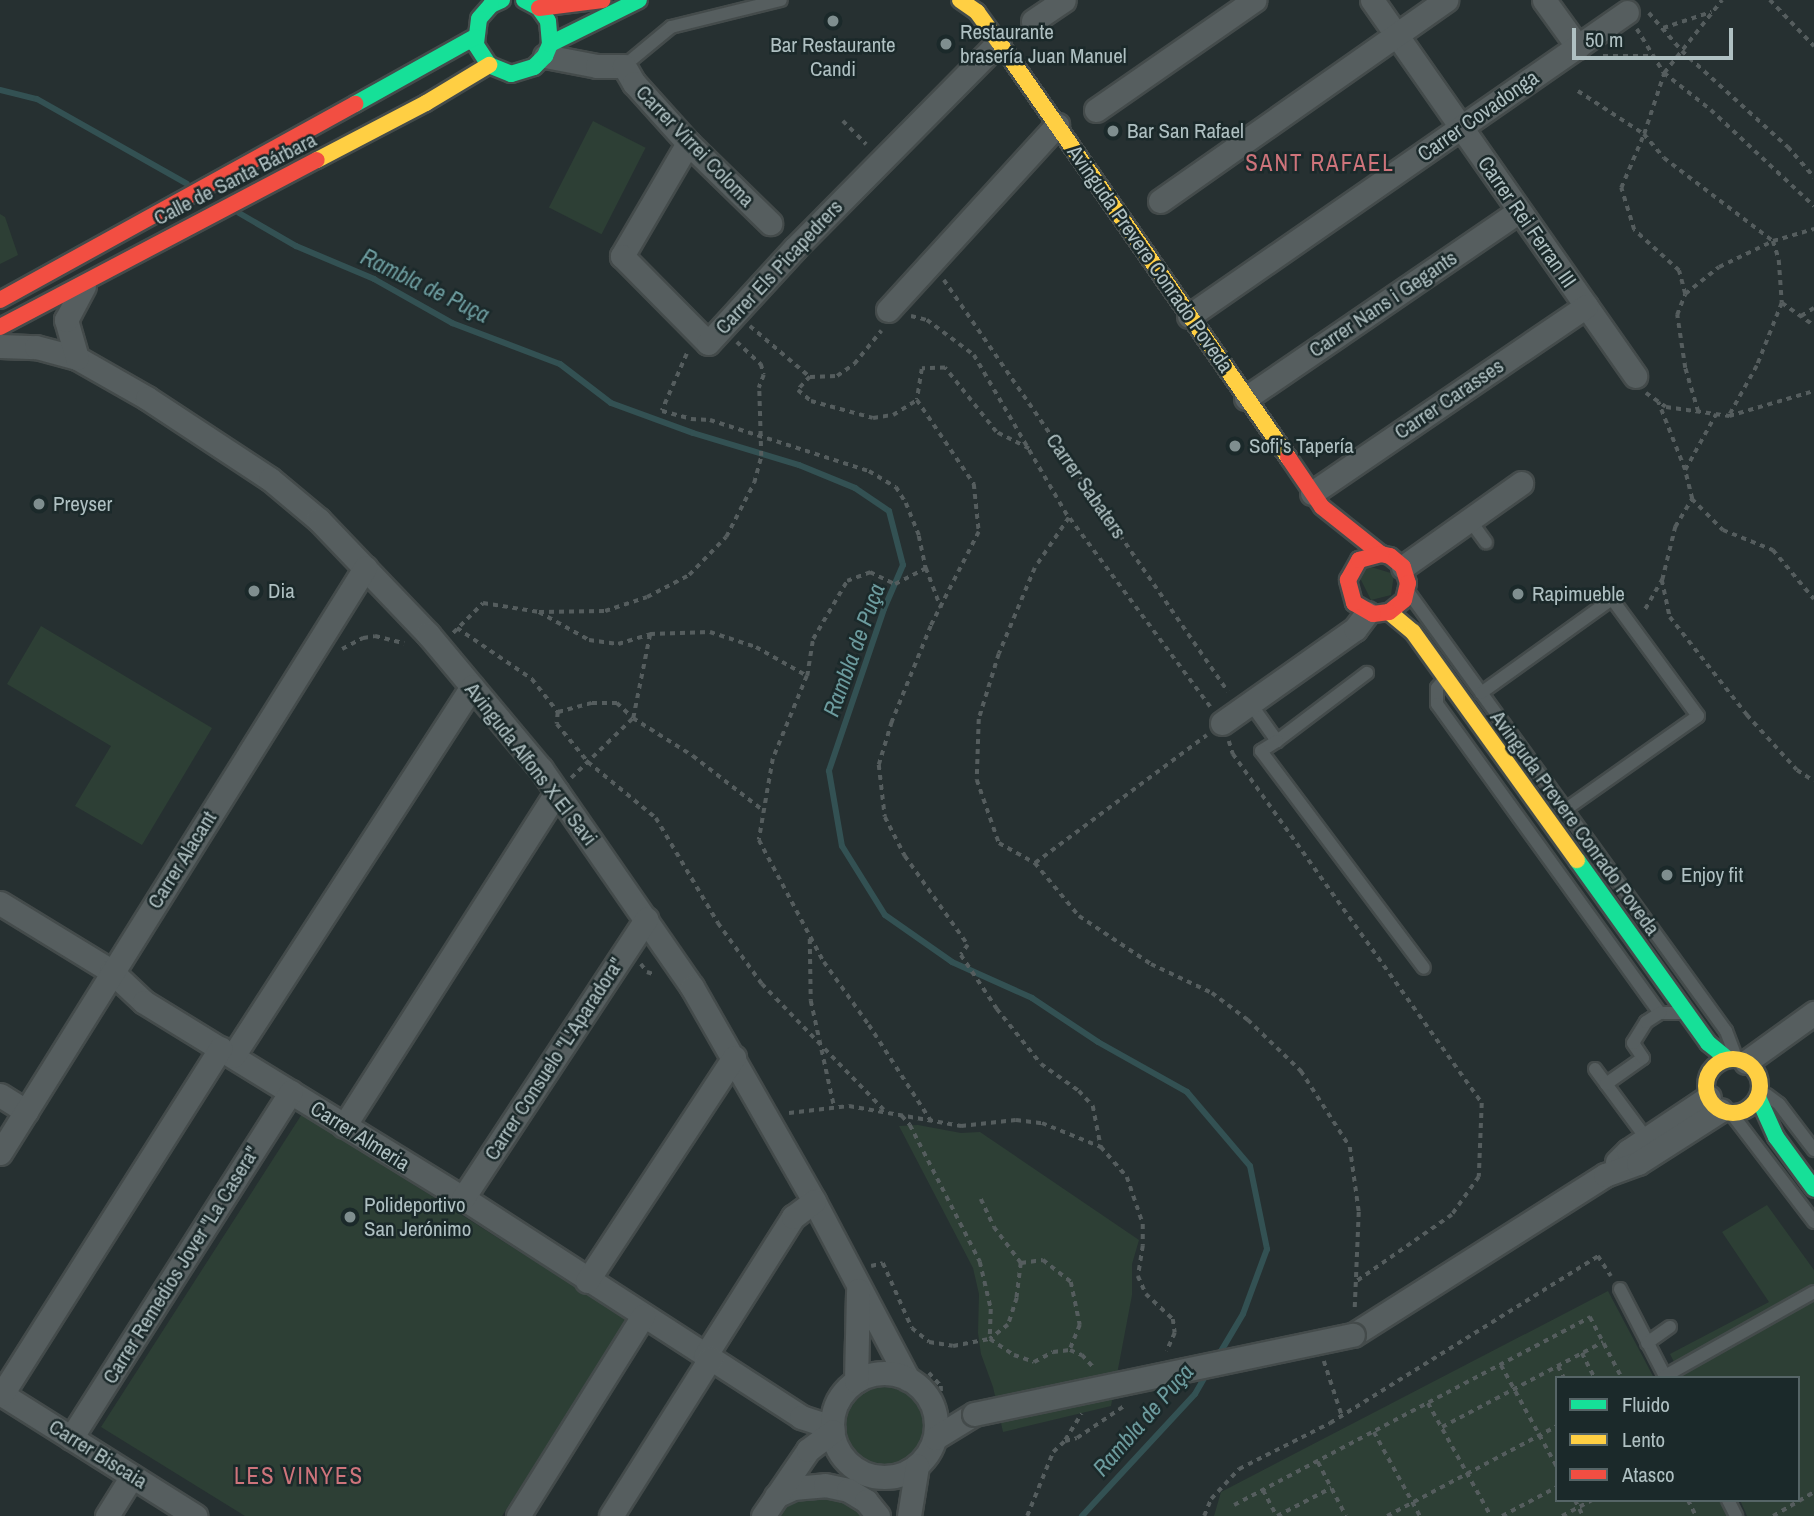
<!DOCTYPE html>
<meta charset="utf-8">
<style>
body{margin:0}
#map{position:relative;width:1814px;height:1516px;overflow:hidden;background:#263031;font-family:"Archivo Narrow",sans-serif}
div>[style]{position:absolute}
.green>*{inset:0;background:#2d3f35;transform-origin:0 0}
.round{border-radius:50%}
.stream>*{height:6px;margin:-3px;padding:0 3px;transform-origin:3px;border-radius:3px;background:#335153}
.path>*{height:3.5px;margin-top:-1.75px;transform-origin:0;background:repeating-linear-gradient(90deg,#555d5e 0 5px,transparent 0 10px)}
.roads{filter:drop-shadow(2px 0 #444b4b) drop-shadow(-2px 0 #444b4b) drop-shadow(0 2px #444b4b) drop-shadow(0 -2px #444b4b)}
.lane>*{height:12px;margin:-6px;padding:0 6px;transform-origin:6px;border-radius:6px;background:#565e5f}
.street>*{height:23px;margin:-11.5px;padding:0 11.5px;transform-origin:11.5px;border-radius:11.5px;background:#565e5f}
.street>.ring{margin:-11.5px;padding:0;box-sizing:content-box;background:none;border:23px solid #565e5f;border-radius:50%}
.fast>*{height:16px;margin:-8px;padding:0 8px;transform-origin:8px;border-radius:8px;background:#16e098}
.slow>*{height:16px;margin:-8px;padding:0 8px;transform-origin:8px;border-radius:8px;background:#ffcf43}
.slow>.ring{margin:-8px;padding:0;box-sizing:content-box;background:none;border:16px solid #ffcf43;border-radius:50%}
.jam>*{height:16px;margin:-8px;padding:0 8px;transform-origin:8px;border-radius:8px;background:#f24e42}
.path-bridge>*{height:3.5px;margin-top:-1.75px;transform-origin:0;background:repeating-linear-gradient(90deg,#555d5e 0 5px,transparent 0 10px)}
.bridges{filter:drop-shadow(2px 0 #444b4b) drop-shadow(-2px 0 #444b4b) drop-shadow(0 2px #444b4b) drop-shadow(0 -2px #444b4b)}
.street-bridge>*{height:23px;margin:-11.5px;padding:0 11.5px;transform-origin:11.5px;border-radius:11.5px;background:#565e5f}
.dots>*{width:19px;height:19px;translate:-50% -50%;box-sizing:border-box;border:4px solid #1b292a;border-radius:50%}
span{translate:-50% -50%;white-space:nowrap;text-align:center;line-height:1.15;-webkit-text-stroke:5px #1b292a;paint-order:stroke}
.poi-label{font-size:21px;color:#afc0c2}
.left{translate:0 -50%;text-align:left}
.street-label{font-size:21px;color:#afc0c2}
.neighbourhood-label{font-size:23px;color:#ce747b;letter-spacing:2px}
.water-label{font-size:23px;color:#6c9b9e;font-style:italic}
.legend{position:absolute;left:1555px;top:1376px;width:245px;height:126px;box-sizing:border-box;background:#1b292a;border:2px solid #566567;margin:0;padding:9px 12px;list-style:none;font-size:21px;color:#afc0c2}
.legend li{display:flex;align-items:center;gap:14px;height:35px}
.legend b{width:35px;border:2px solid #566567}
.scale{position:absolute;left:1572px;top:28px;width:161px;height:32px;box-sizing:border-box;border:4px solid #afc0c2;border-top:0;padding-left:9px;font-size:21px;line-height:24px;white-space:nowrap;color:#afc0c2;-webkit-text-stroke:5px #1b292a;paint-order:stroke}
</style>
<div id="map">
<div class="green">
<i style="left:593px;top:121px;width:59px;height:97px;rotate:27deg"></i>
<i style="clip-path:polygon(0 214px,5px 217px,18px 255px,0 264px)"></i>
<i style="clip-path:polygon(1368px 566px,1394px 574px,1391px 595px,1371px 600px,1359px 576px)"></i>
<i style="clip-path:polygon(41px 626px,212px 728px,142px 845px,75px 806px,111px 746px,7px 684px)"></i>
<i style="clip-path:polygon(302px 1114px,628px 1320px,502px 1516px,245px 1516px,101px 1427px)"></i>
<i style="clip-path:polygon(918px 1125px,961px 1133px,980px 1132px,1139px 1240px,1132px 1264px,1132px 1295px,1111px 1406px,1003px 1432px,993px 1387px,981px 1354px,978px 1333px,979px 1294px,973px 1268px,899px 1126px)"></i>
<i style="clip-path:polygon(1767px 1205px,1814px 1270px,1814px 1516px,1747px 1516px,1740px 1500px,1798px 1500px,1798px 1378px,1682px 1378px,1670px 1354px,1769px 1302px,1722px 1232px)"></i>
<i style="clip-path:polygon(1608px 1291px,1654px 1378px,1557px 1378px,1557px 1500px,1720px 1500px,1728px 1516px,1214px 1516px,1221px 1492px)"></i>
<i class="round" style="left:844px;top:1387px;width:80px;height:80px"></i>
<i style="clip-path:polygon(812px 1496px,832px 1497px,848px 1502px,865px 1516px,773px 1516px,784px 1505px)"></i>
</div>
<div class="stream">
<i style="left:0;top:90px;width:38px;rotate:14deg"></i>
<i style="left:37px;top:99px;width:172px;rotate:29.5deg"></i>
<i style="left:239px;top:213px;width:66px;rotate:30.1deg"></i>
<i style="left:296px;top:246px;width:85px;rotate:22.9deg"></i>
<i style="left:374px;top:279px;width:90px;rotate:29.4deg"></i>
<i style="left:452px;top:323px;width:116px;rotate:20.8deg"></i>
<i style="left:560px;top:364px;width:64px;rotate:37.4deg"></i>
<i style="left:611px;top:403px;width:87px;rotate:20.1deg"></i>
<i style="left:693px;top:433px;width:111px;rotate:16.8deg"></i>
<i style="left:799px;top:465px;width:61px;rotate:22.3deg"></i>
<i style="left:855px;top:488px;width:41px;rotate:34.1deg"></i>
<i style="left:889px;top:511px;width:56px;rotate:75.5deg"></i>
<i style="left:903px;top:565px;width:48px;rotate:113.4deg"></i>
<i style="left:884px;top:609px;width:171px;rotate:108.8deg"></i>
<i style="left:829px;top:771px;width:76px;rotate:80.2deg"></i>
<i style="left:842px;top:846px;width:81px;rotate:58.1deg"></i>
<i style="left:885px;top:915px;width:82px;rotate:35deg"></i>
<i style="left:952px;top:962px;width:88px;rotate:24.2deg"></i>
<i style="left:1032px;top:998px;width:79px;rotate:33.7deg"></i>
<i style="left:1098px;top:1042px;width:102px;rotate:29.3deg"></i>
<i style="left:1187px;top:1092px;width:97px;rotate:49.6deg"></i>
<i style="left:1250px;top:1166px;width:85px;rotate:78.4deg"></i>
<i style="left:1267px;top:1249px;width:69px;rotate:110.3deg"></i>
<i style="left:1243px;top:1314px;width:51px;rotate:120.6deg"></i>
<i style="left:1082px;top:1516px;width:166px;rotate:-47.2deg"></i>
<i style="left:1195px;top:1394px;width:28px;rotate:-60deg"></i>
</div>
<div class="path">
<i style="left:1770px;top:0;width:64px;rotate:46.3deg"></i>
<i style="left:1649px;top:13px;width:50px;rotate:49deg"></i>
<i style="left:1682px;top:51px;width:143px;rotate:42.2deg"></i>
<i style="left:1788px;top:147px;width:40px;rotate:49deg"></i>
<i style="left:1663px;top:28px;width:51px;rotate:-18.4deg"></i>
<i style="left:1637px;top:29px;width:52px;rotate:58.5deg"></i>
<i style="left:1664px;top:73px;width:60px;rotate:38.2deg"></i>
<i style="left:1711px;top:110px;width:141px;rotate:43deg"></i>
<i style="left:1603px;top:56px;width:50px"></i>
<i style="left:1578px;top:91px;width:79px;rotate:33.1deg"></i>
<i style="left:1644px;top:134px;width:31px;rotate:50deg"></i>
<i style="left:1664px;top:158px;width:137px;rotate:37.3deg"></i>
<i style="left:1773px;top:241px;width:20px;rotate:72deg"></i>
<i style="left:1779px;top:260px;width:43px;rotate:86deg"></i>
<i style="left:1782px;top:303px;width:68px;rotate:111.6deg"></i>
<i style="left:1757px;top:366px;width:57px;rotate:119.2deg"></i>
<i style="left:843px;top:121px;width:33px;rotate:45deg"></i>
<i style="left:944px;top:280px;width:500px;rotate:55.4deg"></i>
<i style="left:1685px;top:294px;width:24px;rotate:-105deg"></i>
<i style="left:1679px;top:271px;width:61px;rotate:-137.7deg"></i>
<i style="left:1634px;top:230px;width:44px;rotate:-107.2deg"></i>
<i style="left:1621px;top:188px;width:59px;rotate:-66.9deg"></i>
<i style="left:1644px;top:134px;width:64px;rotate:-71.8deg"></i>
<i style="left:1664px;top:73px;width:93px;rotate:-51.5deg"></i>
<i style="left:1782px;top:303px;width:39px;rotate:35deg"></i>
<i style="left:911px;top:316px;width:16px;rotate:14deg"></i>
<i style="left:927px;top:320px;width:59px;rotate:36.7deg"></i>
<i style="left:974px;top:355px;width:189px;rotate:59.8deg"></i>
<i style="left:1801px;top:316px;width:15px;rotate:-32deg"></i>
<i style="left:750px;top:326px;width:79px;rotate:40.4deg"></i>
<i style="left:810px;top:377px;width:18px;rotate:133deg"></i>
<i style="left:798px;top:390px;width:17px;rotate:40deg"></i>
<i style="left:811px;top:401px;width:64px;rotate:15.3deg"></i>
<i style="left:873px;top:418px;width:20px;rotate:-9deg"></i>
<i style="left:893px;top:415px;width:28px;rotate:-32deg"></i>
<i style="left:737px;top:342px;width:33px;rotate:43deg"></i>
<i style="left:761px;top:364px;width:11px;rotate:75deg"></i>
<i style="left:764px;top:375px;width:14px;rotate:111deg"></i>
<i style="left:687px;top:354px;width:62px;rotate:113.7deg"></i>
<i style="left:662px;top:411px;width:30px;rotate:15deg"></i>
<i style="left:691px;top:419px;width:19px;rotate:3deg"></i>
<i style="left:710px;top:420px;width:167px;rotate:17.8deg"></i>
<i style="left:869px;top:471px;width:31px;rotate:31deg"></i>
<i style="left:896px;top:487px;width:19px;rotate:58deg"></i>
<i style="left:906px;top:503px;width:35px;rotate:68deg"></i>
<i style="left:919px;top:536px;width:33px;rotate:78deg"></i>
<i style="left:810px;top:377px;width:27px;rotate:-2deg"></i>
<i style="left:837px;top:376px;width:21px;rotate:-35deg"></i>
<i style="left:854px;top:364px;width:43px;rotate:-50.7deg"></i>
<i style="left:1646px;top:393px;width:24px;rotate:35deg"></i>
<i style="left:1666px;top:407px;width:64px;rotate:8.1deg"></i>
<i style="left:1729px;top:416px;width:89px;rotate:-16.4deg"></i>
<i style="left:1698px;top:412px;width:46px;rotate:-106.5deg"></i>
<i style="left:1685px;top:368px;width:54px;rotate:-98.6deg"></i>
<i style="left:1677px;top:315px;width:22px;rotate:-69deg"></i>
<i style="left:1685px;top:294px;width:43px;rotate:-38.5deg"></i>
<i style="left:1719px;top:267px;width:60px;rotate:-25.7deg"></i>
<i style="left:1773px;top:241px;width:43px;rotate:-16.3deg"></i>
<i style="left:1029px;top:449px;width:37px;rotate:-153deg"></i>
<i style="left:996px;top:432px;width:82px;rotate:-128.6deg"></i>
<i style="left:945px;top:368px;width:23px;rotate:178deg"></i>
<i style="left:922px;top:369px;width:31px;rotate:99deg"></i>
<i style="left:917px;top:400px;width:102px;rotate:55.8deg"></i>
<i style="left:974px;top:484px;width:48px;rotate:84.1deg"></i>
<i style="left:979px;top:532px;width:106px;rotate:117.1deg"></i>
<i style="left:931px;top:626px;width:104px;rotate:112.1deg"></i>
<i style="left:892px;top:722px;width:45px;rotate:106.8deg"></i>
<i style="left:879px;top:765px;width:52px;rotate:83.4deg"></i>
<i style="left:885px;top:817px;width:44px;rotate:62.9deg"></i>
<i style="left:905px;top:856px;width:109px;rotate:54.7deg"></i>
<i style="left:968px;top:945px;width:12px;rotate:125deg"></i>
<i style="left:961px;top:955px;width:65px;rotate:56.3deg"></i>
<i style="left:997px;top:1009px;width:70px;rotate:51.3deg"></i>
<i style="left:1041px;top:1064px;width:47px;rotate:35.4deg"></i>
<i style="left:1079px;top:1091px;width:21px;rotate:47deg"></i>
<i style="left:1093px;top:1106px;width:42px;rotate:79deg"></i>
<i style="left:1685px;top:470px;width:64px;rotate:-61deg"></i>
<i style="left:1692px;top:499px;width:44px;rotate:45deg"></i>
<i style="left:1723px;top:530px;width:54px;rotate:21.8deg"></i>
<i style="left:1773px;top:550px;width:64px;rotate:50.1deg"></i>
<i style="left:1662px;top:580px;width:38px;rotate:78deg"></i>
<i style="left:1670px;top:617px;width:125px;rotate:51.8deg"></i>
<i style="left:1747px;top:715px;width:74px;rotate:47.7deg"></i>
<i style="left:1797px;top:770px;width:20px;rotate:33deg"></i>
<i style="left:1645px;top:609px;width:34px;rotate:-60deg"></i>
<i style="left:1662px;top:580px;width:55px;rotate:-76.2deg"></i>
<i style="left:1675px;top:527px;width:33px;rotate:-59deg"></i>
<i style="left:1692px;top:499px;width:30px;rotate:-104deg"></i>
<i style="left:1685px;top:470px;width:73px;rotate:-111.7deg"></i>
<i style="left:539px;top:612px;width:57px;rotate:29.2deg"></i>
<i style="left:589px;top:640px;width:29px;rotate:8deg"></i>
<i style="left:618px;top:644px;width:34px;rotate:-17deg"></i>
<i style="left:650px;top:634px;width:60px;rotate:-1.9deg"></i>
<i style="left:710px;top:632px;width:48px;rotate:18.1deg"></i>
<i style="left:756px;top:647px;width:59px;rotate:29.6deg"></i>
<i style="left:807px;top:676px;width:37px;rotate:-81deg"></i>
<i style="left:813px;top:639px;width:67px;rotate:-59.6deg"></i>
<i style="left:847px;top:581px;width:25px;rotate:-21deg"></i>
<i style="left:870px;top:572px;width:28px;rotate:26deg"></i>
<i style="left:895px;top:584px;width:35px;rotate:-27deg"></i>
<i style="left:926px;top:568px;width:43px;rotate:69.4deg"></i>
<i style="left:457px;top:628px;width:91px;rotate:34.2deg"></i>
<i style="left:532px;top:679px;width:42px;rotate:51.8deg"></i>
<i style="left:558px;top:712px;width:35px;rotate:-15deg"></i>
<i style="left:592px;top:703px;width:25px"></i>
<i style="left:617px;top:703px;width:22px;rotate:43deg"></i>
<i style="left:453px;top:633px;width:42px;rotate:-45deg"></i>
<i style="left:483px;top:603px;width:57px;rotate:9.1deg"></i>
<i style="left:539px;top:612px;width:66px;rotate:-0.9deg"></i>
<i style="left:605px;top:611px;width:44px;rotate:-18.4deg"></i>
<i style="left:647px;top:597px;width:47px;rotate:-27.6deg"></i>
<i style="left:689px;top:575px;width:53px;rotate:-45.8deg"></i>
<i style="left:342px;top:649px;width:24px;rotate:-28deg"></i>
<i style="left:363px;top:638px;width:12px;rotate:-9deg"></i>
<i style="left:375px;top:636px;width:30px;rotate:14deg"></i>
<i style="left:807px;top:676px;width:90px;rotate:112.3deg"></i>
<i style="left:773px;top:759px;width:82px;rotate:99.8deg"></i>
<i style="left:759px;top:840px;width:138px;rotate:62deg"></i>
<i style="left:824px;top:962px;width:77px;rotate:54.5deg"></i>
<i style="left:869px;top:1025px;width:114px;rotate:57.1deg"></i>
<i style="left:1210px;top:707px;width:236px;rotate:-126.7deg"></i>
<i style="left:1069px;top:518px;width:60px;rotate:124.2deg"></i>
<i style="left:1035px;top:568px;width:93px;rotate:112.7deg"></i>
<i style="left:999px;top:654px;width:68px;rotate:107.1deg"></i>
<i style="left:979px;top:719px;width:61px;rotate:91.9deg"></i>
<i style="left:977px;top:780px;width:67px;rotate:70.8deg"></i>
<i style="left:999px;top:843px;width:41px;rotate:29.1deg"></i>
<i style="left:1035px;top:863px;width:69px;rotate:50.3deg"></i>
<i style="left:1079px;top:916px;width:87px;rotate:33.7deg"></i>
<i style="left:1151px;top:964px;width:68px;rotate:25.4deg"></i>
<i style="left:1212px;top:993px;width:45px;rotate:36.9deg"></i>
<i style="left:1248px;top:1020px;width:74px;rotate:43.9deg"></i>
<i style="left:1301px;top:1071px;width:90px;rotate:57.2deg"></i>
<i style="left:1350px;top:1147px;width:66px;rotate:82.1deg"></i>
<i style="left:1359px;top:1212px;width:96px;rotate:92.4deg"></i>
<i style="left:558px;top:712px;width:12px;rotate:95deg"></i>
<i style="left:557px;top:724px;width:49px;rotate:50.8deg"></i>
<i style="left:588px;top:762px;width:88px;rotate:39.5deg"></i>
<i style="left:656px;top:818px;width:122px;rotate:59.4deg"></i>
<i style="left:718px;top:923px;width:75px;rotate:54.2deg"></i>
<i style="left:762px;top:984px;width:175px;rotate:45.9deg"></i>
<i style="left:633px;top:718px;width:86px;rotate:-78.6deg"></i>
<i style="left:1229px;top:741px;width:14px;rotate:73deg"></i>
<i style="left:1233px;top:754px;width:429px;rotate:54.5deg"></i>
<i style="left:1482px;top:1103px;width:74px;rotate:92.3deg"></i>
<i style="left:1479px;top:1177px;width:47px;rotate:125.4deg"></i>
<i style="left:1452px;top:1215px;width:117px;rotate:145.1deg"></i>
<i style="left:571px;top:778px;width:86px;rotate:-44.1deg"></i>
<i style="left:633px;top:718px;width:71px;rotate:32.3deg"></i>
<i style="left:693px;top:756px;width:90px;rotate:37.8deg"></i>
<i style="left:1035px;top:863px;width:214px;rotate:-36.7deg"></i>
<i style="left:810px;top:939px;width:62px;rotate:89.1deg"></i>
<i style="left:811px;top:1001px;width:107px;rotate:77.6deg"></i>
<i style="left:641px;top:964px;width:10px;rotate:53deg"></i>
<i style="left:647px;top:972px;width:9px;rotate:18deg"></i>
<i style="left:789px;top:1113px;width:60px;rotate:-6.7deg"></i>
<i style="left:849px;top:1106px;width:114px;rotate:10.1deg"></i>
<i style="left:961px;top:1126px;width:55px;rotate:-6.2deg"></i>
<i style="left:1016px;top:1120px;width:26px;rotate:7deg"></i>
<i style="left:1042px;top:1123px;width:64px;rotate:22.1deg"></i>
<i style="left:1101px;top:1147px;width:40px;rotate:49deg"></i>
<i style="left:1127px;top:1177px;width:50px;rotate:71.2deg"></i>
<i style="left:1143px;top:1224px;width:22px;rotate:90deg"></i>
<i style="left:1143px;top:1246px;width:30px;rotate:99deg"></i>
<i style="left:1138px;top:1276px;width:20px;rotate:66deg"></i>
<i style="left:1146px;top:1294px;width:37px;rotate:43deg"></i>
<i style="left:1173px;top:1319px;width:14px;rotate:82deg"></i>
<i style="left:1175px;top:1333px;width:20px;rotate:114deg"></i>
<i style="left:902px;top:1116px;width:12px;rotate:48deg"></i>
<i style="left:910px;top:1125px;width:154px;rotate:62.9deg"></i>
<i style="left:980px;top:1262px;width:48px;rotate:76.8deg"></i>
<i style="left:991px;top:1309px;width:30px;rotate:92deg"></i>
<i style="left:981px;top:1199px;width:31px;rotate:65deg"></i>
<i style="left:994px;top:1227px;width:45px;rotate:53.1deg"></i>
<i style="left:1021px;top:1263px;width:35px;rotate:97deg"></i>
<i style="left:1017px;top:1298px;width:28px;rotate:108deg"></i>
<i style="left:1008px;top:1325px;width:23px;rotate:142deg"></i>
<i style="left:1021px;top:1263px;width:22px;rotate:-8deg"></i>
<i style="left:1043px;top:1260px;width:36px;rotate:38deg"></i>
<i style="left:1071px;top:1282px;width:44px;rotate:78.2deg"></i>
<i style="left:1080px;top:1325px;width:27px;rotate:112deg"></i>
<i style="left:871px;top:1266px;width:12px;rotate:-14deg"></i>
<i style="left:883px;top:1263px;width:71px;rotate:66deg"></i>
<i style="left:912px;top:1328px;width:22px;rotate:39deg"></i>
<i style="left:929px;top:1342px;width:24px;rotate:9deg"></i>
<i style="left:953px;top:1346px;width:38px;rotate:-11deg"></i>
<i style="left:990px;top:1339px;width:29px;rotate:34deg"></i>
<i style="left:1014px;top:1355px;width:21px;rotate:19deg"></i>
<i style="left:1034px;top:1362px;width:21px;rotate:-28deg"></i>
<i style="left:1053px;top:1352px;width:17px;rotate:-7deg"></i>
<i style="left:1070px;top:1350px;width:13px;rotate:23deg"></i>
<i style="left:1082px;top:1355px;width:16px;rotate:47deg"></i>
<i style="left:1582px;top:1353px;width:28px;rotate:63deg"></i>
<i style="left:1324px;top:1361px;width:58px;rotate:71.9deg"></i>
<i style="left:1501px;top:1365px;width:116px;rotate:61.2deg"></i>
<i style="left:1558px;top:1366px;width:13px;rotate:63deg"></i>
<i style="left:929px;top:1373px;width:18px;rotate:47deg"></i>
<i style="left:941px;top:1386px;width:23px;rotate:88deg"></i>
<i style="left:1428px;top:1403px;width:129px;rotate:60.9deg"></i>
<i style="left:1442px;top:1427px;width:182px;rotate:-27.8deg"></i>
<i style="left:1374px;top:1432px;width:96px;rotate:61.3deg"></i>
<i style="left:1065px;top:1440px;width:31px;rotate:-58deg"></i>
<i style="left:1318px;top:1462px;width:61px;rotate:62.6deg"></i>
<i style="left:1263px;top:1490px;width:30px;rotate:62deg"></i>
<i style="left:1575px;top:1500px;width:18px;rotate:63deg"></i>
<i style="left:1688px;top:1500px;width:18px;rotate:63deg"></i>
<i style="left:1234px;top:1505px;width:403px;rotate:-27.8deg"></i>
<i style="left:1590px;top:1317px;width:69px;rotate:62.3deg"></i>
<i style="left:1027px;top:1516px;width:69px;rotate:-67.9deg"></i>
<i style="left:1053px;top:1452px;width:16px;rotate:-43deg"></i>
<i style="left:1065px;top:1441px;width:12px;rotate:-14deg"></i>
<i style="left:1077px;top:1438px;width:57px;rotate:-34.2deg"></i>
<i style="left:1204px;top:1516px;width:18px;rotate:-68deg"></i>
<i style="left:1211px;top:1499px;width:41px;rotate:-47deg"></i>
<i style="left:1239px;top:1469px;width:102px;rotate:-26.8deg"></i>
<i style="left:1330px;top:1423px;width:316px;rotate:-31.9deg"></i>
<i style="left:1598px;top:1256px;width:24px;rotate:57deg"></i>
<i style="left:1277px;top:1516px;width:61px;rotate:-27.4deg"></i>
<i style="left:1387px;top:1516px;width:192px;rotate:-27.9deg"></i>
<i style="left:1502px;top:1516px;width:62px;rotate:-27.8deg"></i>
<i style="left:1562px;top:1516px;width:34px;rotate:-28deg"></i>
<i style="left:1773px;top:1516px;width:48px;rotate:-30.3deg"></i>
</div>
<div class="roads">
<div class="lane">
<i style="left:624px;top:66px;width:61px;rotate:-39.7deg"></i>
<i style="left:671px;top:27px;width:113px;rotate:-13.8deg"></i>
<i style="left:1469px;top:519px;width:29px;rotate:54deg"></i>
<i style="left:1409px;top:593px;width:541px;rotate:54.11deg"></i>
<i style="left:1726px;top:1031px;width:22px;rotate:69deg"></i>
<i style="left:1443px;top:681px;width:9px;rotate:131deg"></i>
<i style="left:1437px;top:688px;width:16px;rotate:90deg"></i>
<i style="left:1437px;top:704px;width:381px;rotate:54.2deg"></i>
<i style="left:1660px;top:1013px;width:23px"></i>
<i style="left:1481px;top:693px;width:161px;rotate:-35.7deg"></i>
<i style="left:1612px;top:599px;width:145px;rotate:53.7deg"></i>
<i style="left:1698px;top:716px;width:161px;rotate:144.8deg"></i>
<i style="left:1250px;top:703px;width:47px;rotate:54.6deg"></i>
<i style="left:1277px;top:741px;width:113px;rotate:-37.1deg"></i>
<i style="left:1277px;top:741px;width:19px;rotate:148deg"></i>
<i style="left:1261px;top:751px;width:271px;rotate:53.1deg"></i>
<i style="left:1595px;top:1069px;width:86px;rotate:53.5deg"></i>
<i style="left:1606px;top:1084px;width:45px;rotate:-35.1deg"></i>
<i style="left:1643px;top:1058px;width:18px;rotate:-124deg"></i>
<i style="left:1633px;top:1043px;width:25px;rotate:-58deg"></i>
<i style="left:1646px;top:1022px;width:17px;rotate:-33deg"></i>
<i style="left:1767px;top:1095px;width:15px;rotate:37deg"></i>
<i style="left:1779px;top:1104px;width:58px;rotate:52.7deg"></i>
<i style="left:1731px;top:1113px;width:137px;rotate:52.7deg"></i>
<i style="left:1620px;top:1289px;width:98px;rotate:62.7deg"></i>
<i style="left:1665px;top:1376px;width:171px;rotate:-29.4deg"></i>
<i style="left:1647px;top:1343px;width:28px;rotate:-35deg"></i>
<i style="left:1728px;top:1500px;width:18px;rotate:63deg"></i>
</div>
<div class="street">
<i style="left:1372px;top:0;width:459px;rotate:55deg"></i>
<i style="left:1544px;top:0;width:58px;rotate:54.1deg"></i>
<i style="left:1033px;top:21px;width:37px;rotate:-34deg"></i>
<i style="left:545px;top:56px;width:53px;rotate:10.9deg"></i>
<i style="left:597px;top:66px;width:27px"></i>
<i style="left:624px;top:66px;width:20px;rotate:60deg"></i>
<i style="left:634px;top:83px;width:81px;rotate:48deg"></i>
<i style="left:688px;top:143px;width:115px;rotate:44.3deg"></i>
<i style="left:1096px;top:110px;width:193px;rotate:-34.8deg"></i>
<i style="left:688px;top:143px;width:131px;rotate:120.3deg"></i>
<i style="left:622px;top:256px;width:122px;rotate:45.3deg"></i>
<i style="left:708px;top:343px;width:129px;rotate:-47.5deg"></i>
<i style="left:795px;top:248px;width:290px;rotate:-45.3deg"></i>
<i style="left:1160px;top:201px;width:350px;rotate:-35.1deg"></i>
<i style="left:888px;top:310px;width:251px;rotate:-47.6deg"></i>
<i style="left:1189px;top:316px;width:533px;rotate:-34.76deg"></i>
<i style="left:0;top:346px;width:36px;rotate:2deg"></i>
<i style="left:36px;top:347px;width:42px;rotate:15deg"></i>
<i style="left:77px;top:358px;width:81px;rotate:29.7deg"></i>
<i style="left:147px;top:398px;width:147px;rotate:33.4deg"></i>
<i style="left:270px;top:479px;width:64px;rotate:39.9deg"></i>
<i style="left:319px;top:520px;width:158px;rotate:46.3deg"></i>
<i style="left:428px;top:634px;width:176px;rotate:50.1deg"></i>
<i style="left:541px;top:769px;width:265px;rotate:55.3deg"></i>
<i style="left:692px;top:987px;width:246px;rotate:60.3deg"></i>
<i style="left:814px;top:1201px;width:201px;rotate:62.2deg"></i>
<i style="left:77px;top:358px;width:40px;rotate:-106deg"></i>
<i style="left:66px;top:320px;width:38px;rotate:-62deg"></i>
<i style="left:1246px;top:398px;width:331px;rotate:-34.4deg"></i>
<i style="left:1312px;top:493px;width:332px;rotate:-34.3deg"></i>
<i style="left:1403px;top:567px;width:145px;rotate:-35.4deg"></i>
<i style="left:1222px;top:723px;width:163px;rotate:-35.3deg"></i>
<i style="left:1355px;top:629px;width:20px;rotate:-53deg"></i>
<i style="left:0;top:903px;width:130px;rotate:31.5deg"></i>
<i style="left:111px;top:971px;width:45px;rotate:43.2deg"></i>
<i style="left:144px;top:1002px;width:374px;rotate:31.6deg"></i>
<i style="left:463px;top:1198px;width:403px;rotate:32.9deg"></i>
<i style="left:801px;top:1417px;width:33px;rotate:18deg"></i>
<i style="left:233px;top:1056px;width:440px;rotate:-57.1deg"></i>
<i style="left:1746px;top:1062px;width:84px;rotate:-35.8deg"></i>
<i style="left:0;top:1095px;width:31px;rotate:32deg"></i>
<i style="left:344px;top:1126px;width:396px;rotate:-57.5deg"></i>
<i style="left:0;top:1153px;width:690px;rotate:-58.04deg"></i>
<i style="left:1617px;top:1162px;width:16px;rotate:-45deg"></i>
<i style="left:1628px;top:1151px;width:97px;rotate:-33.7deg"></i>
<i style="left:463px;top:1198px;width:334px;rotate:-56.7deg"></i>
<i style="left:587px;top:1281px;width:268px;rotate:-56.7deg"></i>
<i style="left:1353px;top:1335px;width:299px;rotate:-32.4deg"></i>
<i style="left:1605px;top:1175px;width:35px;rotate:-20deg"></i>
<i style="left:1638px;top:1163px;width:98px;rotate:-32.6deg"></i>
<i style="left:705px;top:1356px;width:165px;rotate:-57.7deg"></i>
<i style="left:793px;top:1217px;width:26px;rotate:-37deg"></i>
<i class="ring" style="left:832px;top:1373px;width:81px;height:81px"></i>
<i style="left:856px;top:1381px;width:91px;rotate:-88.7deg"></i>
<i style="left:0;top:1393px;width:231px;rotate:32.2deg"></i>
<i style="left:2px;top:1394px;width:409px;rotate:-57.7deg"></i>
<i style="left:71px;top:1438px;width:410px;rotate:-57.6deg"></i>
<i style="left:935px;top:1438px;width:46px;rotate:-31.6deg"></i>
<i style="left:776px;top:1496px;width:19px;rotate:-25deg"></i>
<i style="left:793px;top:1488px;width:32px;rotate:-5deg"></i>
<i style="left:825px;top:1485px;width:24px;rotate:12deg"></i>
<i style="left:848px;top:1490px;width:21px;rotate:31deg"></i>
<i style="left:866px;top:1501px;width:19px;rotate:51deg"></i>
<i style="left:107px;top:1516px;width:47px;rotate:-58deg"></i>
<i style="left:518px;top:1516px;width:236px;rotate:-58deg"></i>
<i style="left:611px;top:1516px;width:186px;rotate:-57.8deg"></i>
<i style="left:763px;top:1516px;width:80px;rotate:-55.7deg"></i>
<i style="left:808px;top:1450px;width:31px;rotate:-37deg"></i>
<i style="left:909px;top:1516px;width:51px;rotate:-80.9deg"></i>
</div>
<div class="fast">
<i style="left:502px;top:0;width:12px;rotate:156deg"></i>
<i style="left:491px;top:5px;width:18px;rotate:131deg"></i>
<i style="left:479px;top:19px;width:26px;rotate:97deg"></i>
<i style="left:476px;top:45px;width:24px;rotate:57deg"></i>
<i style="left:489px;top:65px;width:24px;rotate:22deg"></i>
<i style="left:511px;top:74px;width:24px;rotate:-17deg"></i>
<i style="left:534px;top:67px;width:16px;rotate:-45deg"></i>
<i style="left:545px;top:56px;width:13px;rotate:-67deg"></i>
<i style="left:550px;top:44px;width:23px;rotate:-95deg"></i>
<i style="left:548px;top:21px;width:16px;rotate:-125deg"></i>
<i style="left:539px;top:8px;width:17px;rotate:-152deg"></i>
<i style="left:550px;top:44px;width:99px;rotate:-26.3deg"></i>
<i style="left:355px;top:104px;width:137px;rotate:-29.2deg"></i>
<i style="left:1577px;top:860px;width:225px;rotate:54.4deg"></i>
<i style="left:1708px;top:1043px;width:26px;rotate:39deg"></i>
<i style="left:1758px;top:1097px;width:44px;rotate:65.8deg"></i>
<i style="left:1776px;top:1137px;width:64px;rotate:53.8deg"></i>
</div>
<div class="slow">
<i style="left:960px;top:0;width:21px;rotate:35deg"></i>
<i style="left:977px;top:12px;width:37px;rotate:54deg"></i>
<i style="left:999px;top:42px;width:506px;rotate:55.15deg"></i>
<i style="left:317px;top:160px;width:123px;rotate:-27.6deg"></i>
<i style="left:426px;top:103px;width:74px;rotate:-31.1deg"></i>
<i style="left:1389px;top:612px;width:31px;rotate:40deg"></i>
<i style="left:1413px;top:632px;width:281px;rotate:54.3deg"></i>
<i class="ring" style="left:1706px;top:1059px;width:38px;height:38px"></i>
</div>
<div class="jam">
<i style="left:539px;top:8px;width:64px;rotate:-7.1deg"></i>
<i style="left:0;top:300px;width:406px;rotate:-28.9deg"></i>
<i style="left:0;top:327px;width:358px;rotate:-27.8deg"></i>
<i style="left:1288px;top:457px;width:60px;rotate:55.8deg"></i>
<i style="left:1322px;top:507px;width:75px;rotate:38.5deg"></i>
<i style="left:1381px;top:554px;width:9px;rotate:13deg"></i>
<i style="left:1390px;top:556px;width:17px;rotate:40deg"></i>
<i style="left:1403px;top:567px;width:17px;rotate:73deg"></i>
<i style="left:1408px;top:583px;width:17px;rotate:103deg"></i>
<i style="left:1404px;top:600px;width:19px;rotate:141deg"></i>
<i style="left:1389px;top:612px;width:16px;rotate:173deg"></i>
<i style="left:1373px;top:614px;width:22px;rotate:-150deg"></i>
<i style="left:1354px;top:603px;width:24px;rotate:-105deg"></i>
<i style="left:1348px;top:580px;width:23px;rotate:-61deg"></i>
<i style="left:1359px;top:560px;width:23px;rotate:-15deg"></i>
</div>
</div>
<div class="path-bridge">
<i style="left:726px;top:537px;width:61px;rotate:-62.6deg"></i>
<i style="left:754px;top:483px;width:28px;rotate:-75deg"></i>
<i style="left:761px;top:456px;width:68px;rotate:-91.7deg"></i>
</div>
<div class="bridges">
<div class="street-bridge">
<i style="left:974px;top:1414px;width:387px;rotate:-11.8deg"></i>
</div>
</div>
<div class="dots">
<i style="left:833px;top:21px;background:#7f8e8f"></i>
<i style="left:946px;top:44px;background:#7f8e8f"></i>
<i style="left:1113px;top:131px;background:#7f8e8f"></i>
<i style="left:1235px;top:446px;background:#7f8e8f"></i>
<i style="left:39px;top:504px;background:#7f8e8f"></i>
<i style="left:254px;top:591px;background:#7f8e8f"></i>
<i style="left:1518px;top:594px;background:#7f8e8f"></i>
<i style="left:1667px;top:875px;background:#7f8e8f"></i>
<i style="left:350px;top:1217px;background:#7f8e8f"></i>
</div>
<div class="poi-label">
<span class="left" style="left:960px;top:44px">Restaurante<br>brasería Juan Manuel</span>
<span style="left:833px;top:57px">Bar Restaurante<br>Candi</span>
<span class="left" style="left:1127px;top:131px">Bar San Rafael</span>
<span class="left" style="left:1249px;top:446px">Sofi's Tapería</span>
<span class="left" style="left:53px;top:504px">Preyser</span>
<span class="left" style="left:268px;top:591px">Dia</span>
<span class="left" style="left:1532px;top:594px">Rapimueble</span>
<span class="left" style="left:1681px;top:875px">Enjoy fit</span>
<span class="left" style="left:364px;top:1217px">Polideportivo<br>San Jerónimo</span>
</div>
<div class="street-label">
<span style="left:1478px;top:116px;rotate:-35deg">Carrer Covadonga</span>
<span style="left:695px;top:146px;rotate:46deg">Carrer Virrei Coloma</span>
<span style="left:235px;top:179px;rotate:-27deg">Calle de Santa Bárbara</span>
<span style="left:1527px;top:222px;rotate:55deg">Carrer Rei Ferran III</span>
<span style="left:1150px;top:259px;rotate:55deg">Avinguda Prevere Conrado Poveda</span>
<span style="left:779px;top:267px;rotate:-47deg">Carrer Els Picapedrers</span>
<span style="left:1383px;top:304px;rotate:-34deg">Carrer Nans i Gegants</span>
<span style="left:1449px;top:399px;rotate:-34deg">Carrer Carasses</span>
<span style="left:1086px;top:486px;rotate:55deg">Carrer Sabaters</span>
<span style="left:531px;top:764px;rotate:52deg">Avinguda Alfons X El Savi</span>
<span style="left:1575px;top:823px;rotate:54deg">Avinguda Prevere Conrado Poveda</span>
<span style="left:182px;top:860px;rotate:-58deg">Carrer Alacant</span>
<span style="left:554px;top:1059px;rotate:-57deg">Carrer Consuelo "L'Aparadora"</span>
<span style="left:360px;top:1136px;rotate:32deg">Carrer Almeria</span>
<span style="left:181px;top:1265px;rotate:-58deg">Carrer Remedios Jover "La Casera"</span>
<span style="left:98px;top:1454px;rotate:32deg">Carrer Biscaia</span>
</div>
<div class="neighbourhood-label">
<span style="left:1320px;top:163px">SANT RAFAEL</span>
<span style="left:299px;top:1476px">LES VINYES</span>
</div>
<div class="water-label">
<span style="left:425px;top:286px;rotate:26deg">Rambla de Puça</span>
<span style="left:854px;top:650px;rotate:-70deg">Rambla de Puça</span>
<span style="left:1143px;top:1420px;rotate:-49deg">Rambla de Puça</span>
</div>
<ul class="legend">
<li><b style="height:9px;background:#16e098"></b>Fluido</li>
<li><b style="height:9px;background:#ffcf43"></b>Lento</li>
<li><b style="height:9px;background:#f24e42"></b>Atasco</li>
</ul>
<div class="scale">50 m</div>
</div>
